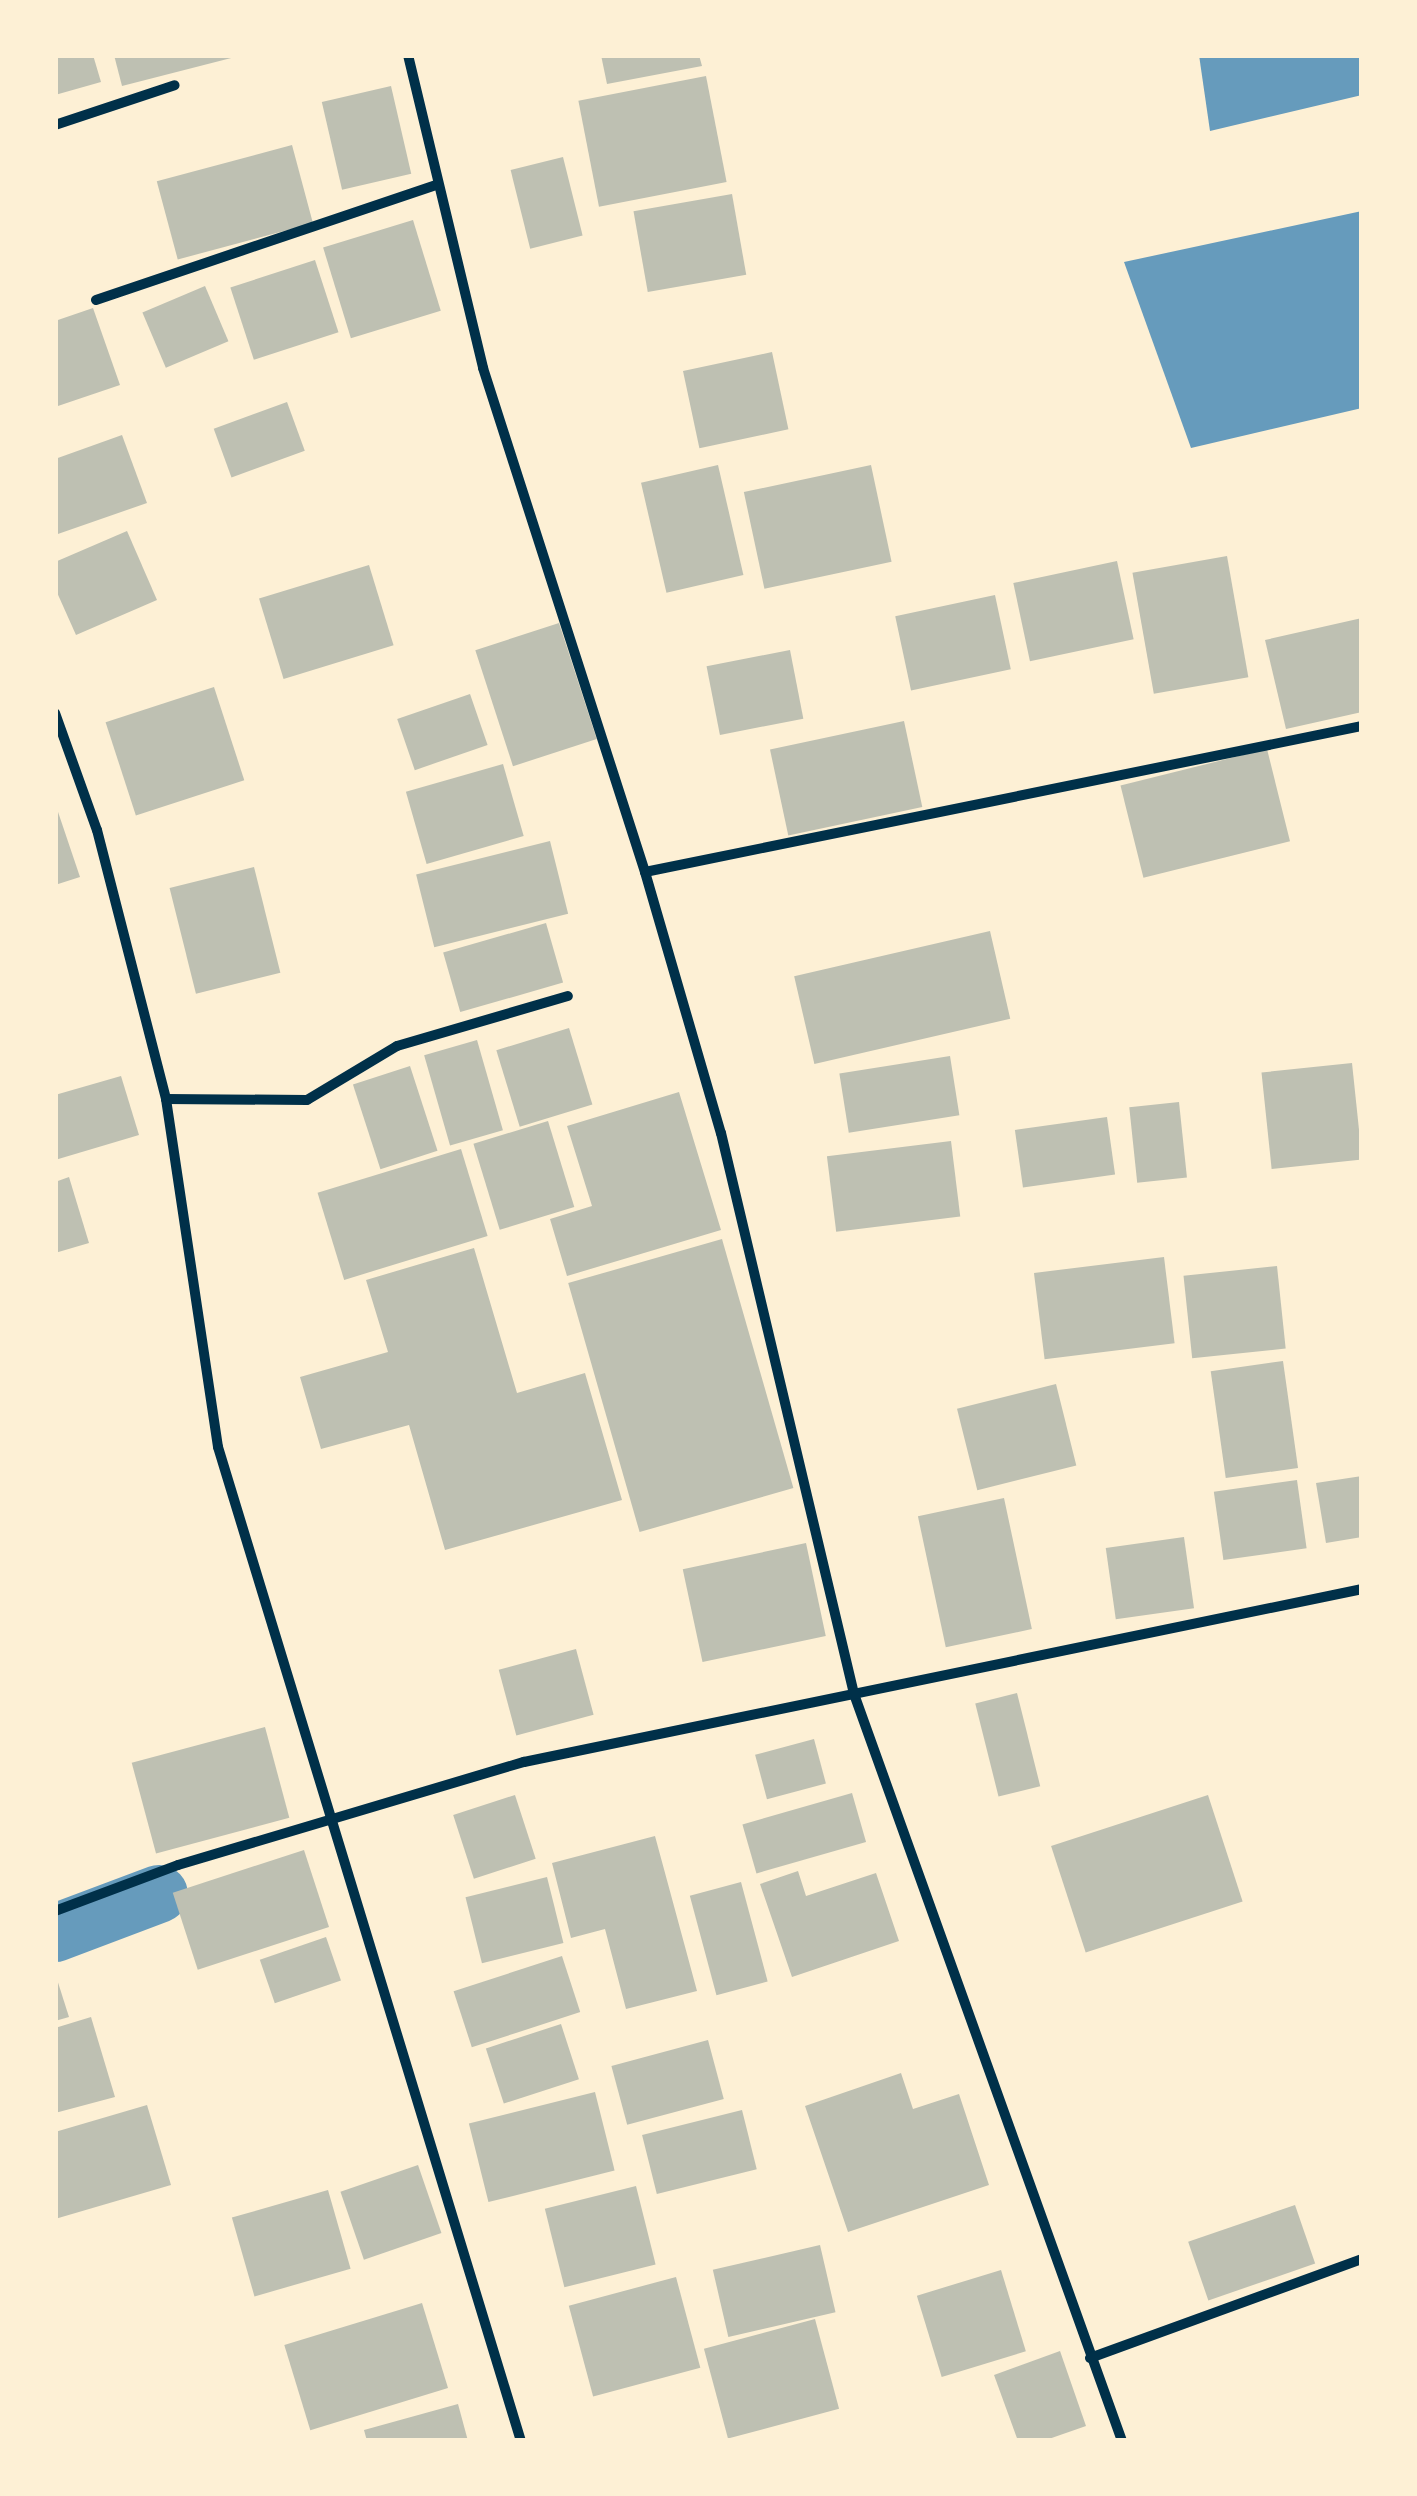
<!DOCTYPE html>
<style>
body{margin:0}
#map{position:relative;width:1417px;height:2496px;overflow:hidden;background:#fdf0d5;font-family:"Titillium Web",sans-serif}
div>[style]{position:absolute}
.water>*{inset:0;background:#669bbc}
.canal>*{height:58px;margin:-29px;padding:0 29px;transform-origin:29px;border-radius:29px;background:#669bbc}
.building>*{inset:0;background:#bec0b2;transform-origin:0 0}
.minor>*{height:10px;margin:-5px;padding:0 5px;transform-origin:5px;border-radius:5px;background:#003049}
span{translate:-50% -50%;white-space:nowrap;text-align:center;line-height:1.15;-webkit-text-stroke:10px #fdf0d5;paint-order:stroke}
.frame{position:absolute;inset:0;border:58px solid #fdf0d5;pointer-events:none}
</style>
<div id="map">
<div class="water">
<i style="clip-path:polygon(1199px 55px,1362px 55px,1362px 95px,1210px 131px)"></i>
<i style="clip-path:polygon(1362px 211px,1362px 408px,1191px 448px,1124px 262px)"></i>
</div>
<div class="canal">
<i style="left:55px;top:1933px;width:111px;rotate:-20.6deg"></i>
</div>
<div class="building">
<i style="clip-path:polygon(55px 55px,93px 55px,101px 82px,55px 95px)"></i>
<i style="clip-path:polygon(114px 55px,239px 55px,239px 56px,122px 86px)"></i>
<i style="clip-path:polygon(601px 55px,699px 55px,702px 66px,607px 84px)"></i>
<i style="left:706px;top:76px;width:108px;height:130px;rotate:79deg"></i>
<i style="left:391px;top:86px;width:90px;height:71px;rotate:77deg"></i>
<i style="left:292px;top:145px;width:81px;height:140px;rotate:75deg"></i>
<i style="left:563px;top:157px;width:81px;height:54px;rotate:76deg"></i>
<i style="left:732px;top:194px;width:82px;height:100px;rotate:80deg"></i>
<i style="left:413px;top:220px;width:95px;height:94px;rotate:73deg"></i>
<i style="left:315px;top:260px;width:76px;height:89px;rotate:72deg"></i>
<i style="left:205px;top:286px;width:60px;height:68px;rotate:67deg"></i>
<i style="clip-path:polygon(93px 308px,120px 385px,55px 407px,55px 321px)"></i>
<i style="left:772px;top:352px;width:79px;height:91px;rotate:78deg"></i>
<i style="left:287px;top:402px;width:52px;height:78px;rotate:70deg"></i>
<i style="clip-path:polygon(122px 435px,147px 503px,55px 535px,55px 459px)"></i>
<i style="left:718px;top:465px;width:113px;height:79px;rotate:77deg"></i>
<i style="left:871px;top:465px;width:99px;height:130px;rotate:78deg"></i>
<i style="clip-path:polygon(127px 531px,157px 600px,76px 635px,55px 588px,55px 562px)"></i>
<i style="left:1227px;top:556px;width:123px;height:96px;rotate:80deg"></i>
<i style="left:1117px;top:561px;width:80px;height:106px;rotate:78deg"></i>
<i style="left:369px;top:565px;width:84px;height:115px;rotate:73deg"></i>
<i style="left:995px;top:595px;width:76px;height:102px;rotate:78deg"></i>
<i style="clip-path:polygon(1362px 618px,1362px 712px,1286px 729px,1265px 640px)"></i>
<i style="left:559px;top:623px;width:122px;height:88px;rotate:72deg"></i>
<i style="left:790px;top:650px;width:70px;height:85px;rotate:79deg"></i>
<i style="left:214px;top:687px;width:98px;height:114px;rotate:72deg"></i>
<i style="left:470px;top:694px;width:54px;height:77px;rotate:71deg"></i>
<i style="left:904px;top:721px;width:88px;height:137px;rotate:78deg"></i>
<i style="left:1267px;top:749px;width:95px;height:151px;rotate:76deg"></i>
<i style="left:503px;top:764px;width:75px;height:101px;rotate:74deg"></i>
<i style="clip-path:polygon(55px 803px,80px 877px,55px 885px)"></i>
<i style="left:550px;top:841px;width:75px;height:138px;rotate:76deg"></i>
<i style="left:254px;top:867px;width:109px;height:87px;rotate:76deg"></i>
<i style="left:546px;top:923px;width:62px;height:107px;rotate:74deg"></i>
<i style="left:990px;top:931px;width:90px;height:201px;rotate:77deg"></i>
<i style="left:569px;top:1028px;width:80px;height:76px;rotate:73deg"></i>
<i style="left:477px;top:1040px;width:94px;height:55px;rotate:74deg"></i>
<i style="left:950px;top:1056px;width:60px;height:112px;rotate:81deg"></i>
<i style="left:1352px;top:1063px;width:97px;height:91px;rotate:84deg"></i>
<i style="left:410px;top:1066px;width:89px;height:60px;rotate:72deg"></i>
<i style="clip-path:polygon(121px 1076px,139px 1135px,55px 1160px,55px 1095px)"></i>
<i style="clip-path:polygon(679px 1092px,721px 1230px,567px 1276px,550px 1219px,592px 1206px,567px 1126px)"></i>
<i style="left:1179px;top:1102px;width:76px;height:50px;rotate:84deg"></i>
<i style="left:1107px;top:1117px;width:58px;height:93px;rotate:82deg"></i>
<i style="left:548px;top:1121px;width:90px;height:78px;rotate:73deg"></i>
<i style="left:951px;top:1141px;width:76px;height:125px;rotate:83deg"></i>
<i style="left:461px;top:1149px;width:91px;height:150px;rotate:73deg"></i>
<i style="clip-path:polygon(69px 1177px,89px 1243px,55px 1253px,55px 1182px)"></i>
<i style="left:722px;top:1239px;width:259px;height:160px;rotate:74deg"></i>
<i style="clip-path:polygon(474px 1248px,517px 1393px,585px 1373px,622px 1500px,445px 1550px,409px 1425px,321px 1449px,300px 1377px,388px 1352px,366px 1280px)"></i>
<i style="left:1164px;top:1257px;width:87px;height:131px;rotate:83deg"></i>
<i style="left:1277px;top:1266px;width:83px;height:94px;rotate:84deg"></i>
<i style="left:1283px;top:1361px;width:108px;height:73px;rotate:82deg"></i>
<i style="left:1056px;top:1384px;width:84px;height:102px;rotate:76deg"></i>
<i style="clip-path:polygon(1362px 1476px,1362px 1537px,1326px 1543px,1316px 1483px)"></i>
<i style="left:1297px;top:1480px;width:69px;height:84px;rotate:82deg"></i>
<i style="left:1004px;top:1498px;width:134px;height:88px;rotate:78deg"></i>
<i style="left:1184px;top:1537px;width:72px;height:79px;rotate:82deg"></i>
<i style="left:806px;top:1543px;width:95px;height:126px;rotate:78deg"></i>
<i style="left:576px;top:1649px;width:68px;height:80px;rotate:75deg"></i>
<i style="left:1017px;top:1693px;width:96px;height:43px;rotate:76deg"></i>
<i style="left:265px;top:1727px;width:94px;height:138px;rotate:75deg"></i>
<i style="left:814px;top:1739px;width:46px;height:61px;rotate:75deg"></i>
<i style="left:852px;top:1793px;width:51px;height:114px;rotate:74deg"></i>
<i style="left:515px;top:1795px;width:67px;height:65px;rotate:72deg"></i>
<i style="left:1208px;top:1795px;width:112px;height:165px;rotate:72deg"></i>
<i style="clip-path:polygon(655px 1836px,697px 1991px,626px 2009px,605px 1929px,571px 1938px,552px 1863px)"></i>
<i style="left:304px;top:1850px;width:81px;height:138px;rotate:72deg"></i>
<i style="clip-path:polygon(798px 1871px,806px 1896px,876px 1873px,899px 1941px,792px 1977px,760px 1884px)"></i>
<i style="left:547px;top:1877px;width:68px;height:84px;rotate:76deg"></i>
<i style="left:741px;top:1882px;width:103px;height:53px;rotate:75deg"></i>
<i style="left:326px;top:1937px;width:46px;height:70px;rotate:71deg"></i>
<i style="left:562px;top:1956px;width:59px;height:114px;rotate:72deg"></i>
<i style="clip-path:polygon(55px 1973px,69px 2017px,55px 2021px)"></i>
<i style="clip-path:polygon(91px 2017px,115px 2097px,55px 2113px,55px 2028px)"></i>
<i style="left:561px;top:2024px;width:58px;height:79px;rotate:72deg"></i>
<i style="left:708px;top:2040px;width:61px;height:100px;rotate:75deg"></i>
<i style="clip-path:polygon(901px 2073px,913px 2109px,959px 2094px,989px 2185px,848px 2232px,805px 2106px)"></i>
<i style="left:595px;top:2092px;width:81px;height:130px;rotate:76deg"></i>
<i style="clip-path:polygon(147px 2105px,171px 2185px,55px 2219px,55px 2132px)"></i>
<i style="left:742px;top:2110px;width:61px;height:103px;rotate:76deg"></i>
<i style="left:418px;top:2165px;width:72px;height:82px;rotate:71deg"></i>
<i style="left:636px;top:2186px;width:81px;height:94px;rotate:76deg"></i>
<i style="left:328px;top:2190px;width:82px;height:100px;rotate:74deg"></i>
<i style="left:1295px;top:2205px;width:62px;height:113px;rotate:71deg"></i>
<i style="left:820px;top:2245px;width:69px;height:110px;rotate:77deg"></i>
<i style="left:1001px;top:2270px;width:85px;height:88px;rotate:73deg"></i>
<i style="left:676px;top:2277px;width:94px;height:111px;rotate:75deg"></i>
<i style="left:422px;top:2303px;width:89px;height:144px;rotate:73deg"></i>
<i style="left:815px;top:2319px;width:93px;height:115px;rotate:75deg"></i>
<i style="clip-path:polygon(1060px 2351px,1086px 2426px,1043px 2441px,1018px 2441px,994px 2375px)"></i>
<i style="clip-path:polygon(458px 2404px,468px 2441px,367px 2441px,364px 2430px)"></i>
</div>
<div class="minor">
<i style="left:408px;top:55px;width:322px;rotate:76.5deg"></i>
<i style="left:483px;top:368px;width:529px;rotate:72.18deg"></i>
<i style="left:645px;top:872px;width:272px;rotate:73.8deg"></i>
<i style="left:721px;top:1133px;width:577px;rotate:76.66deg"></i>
<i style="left:854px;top:1694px;width:794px;rotate:70.26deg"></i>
<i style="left:55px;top:125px;width:126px;rotate:-18.4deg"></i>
<i style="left:96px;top:300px;width:359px;rotate:-18.7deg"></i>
<i style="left:55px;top:713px;width:124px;rotate:70.3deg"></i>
<i style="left:97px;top:830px;width:278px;rotate:75.6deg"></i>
<i style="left:166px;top:1099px;width:352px;rotate:81.5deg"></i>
<i style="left:218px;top:1447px;width:1039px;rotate:73.05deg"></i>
<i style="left:645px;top:872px;width:732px;rotate:-11.51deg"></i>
<i style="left:166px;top:1099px;width:141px;rotate:0.4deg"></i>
<i style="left:307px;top:1100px;width:105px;rotate:-31deg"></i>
<i style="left:397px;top:1046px;width:178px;rotate:-16.3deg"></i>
<i style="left:55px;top:1911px;width:131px;rotate:-20.5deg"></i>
<i style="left:178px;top:1865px;width:361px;rotate:-16.6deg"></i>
<i style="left:524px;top:1762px;width:856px;rotate:-11.66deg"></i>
<i style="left:1090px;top:2358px;width:289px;rotate:-20deg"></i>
</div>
<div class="frame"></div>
</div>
